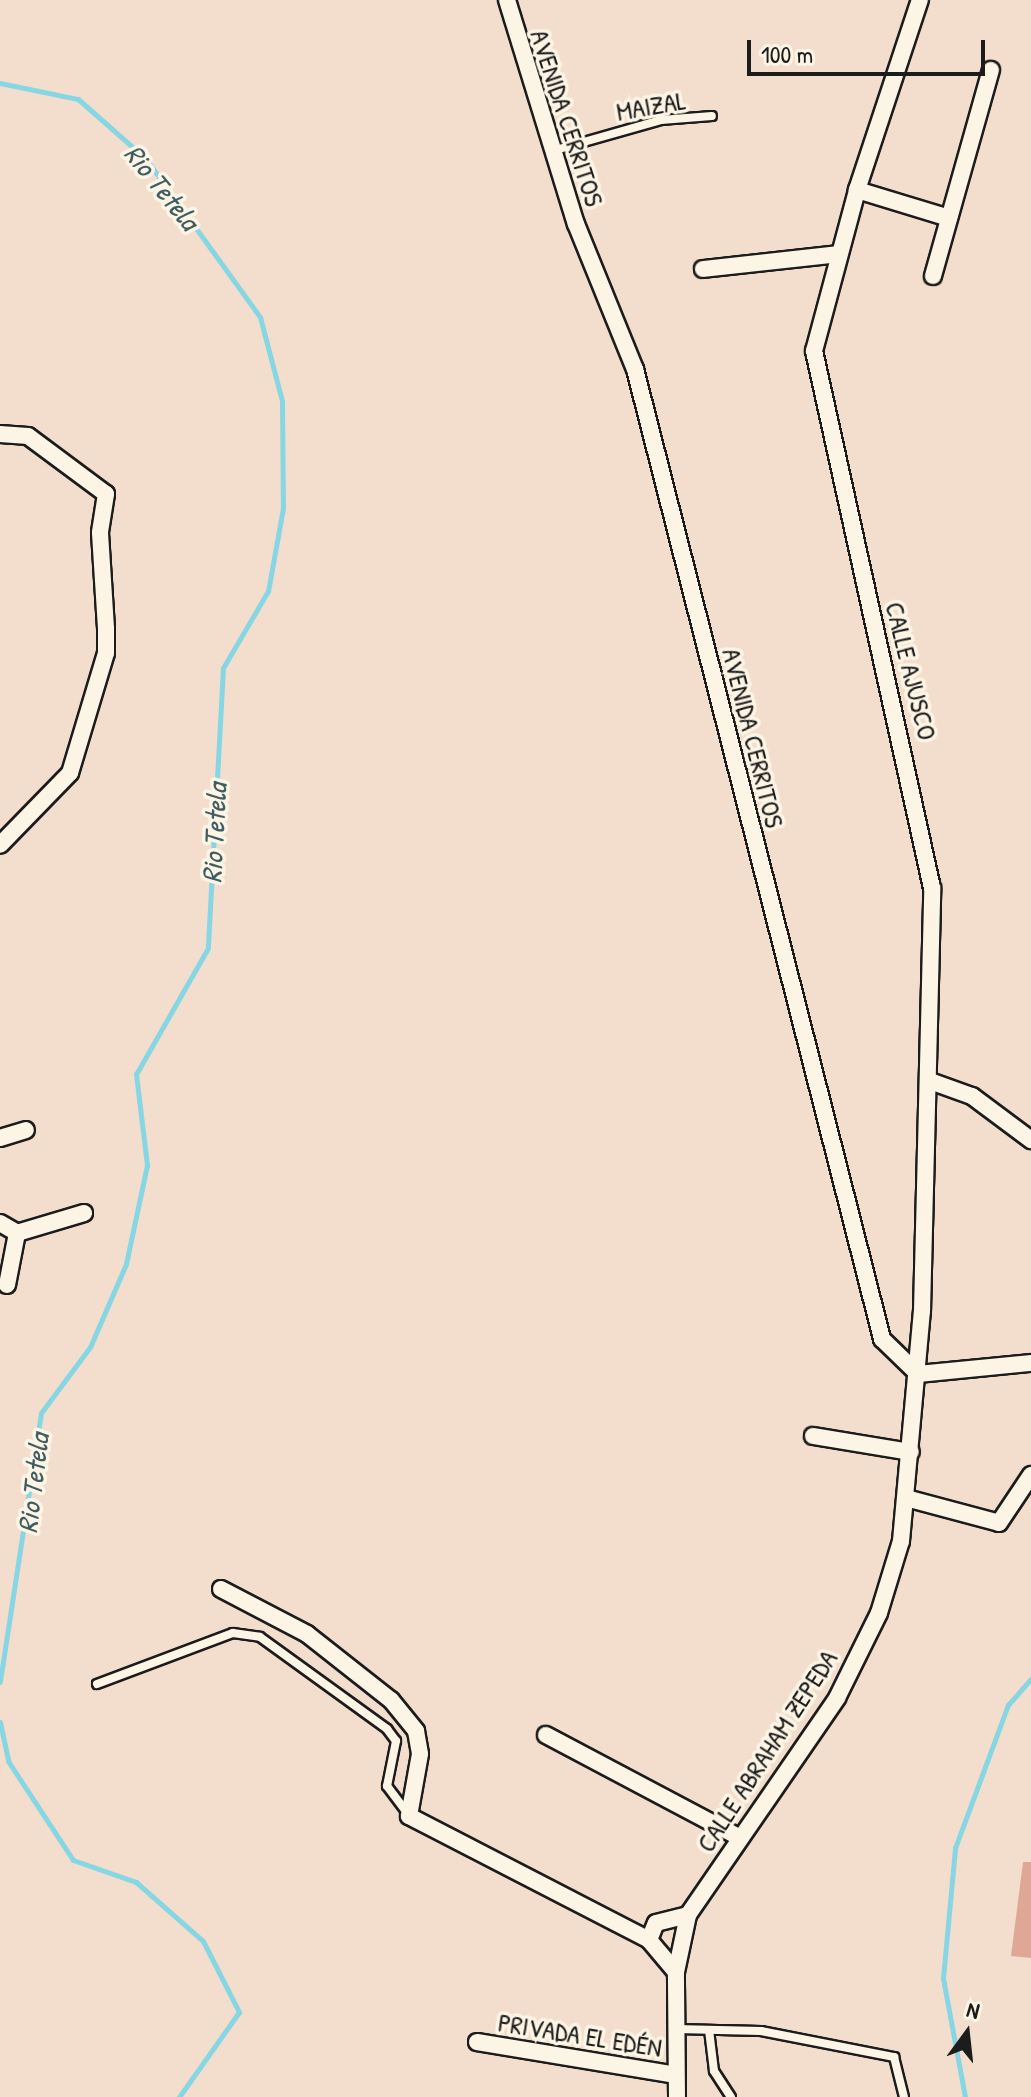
<!DOCTYPE html>
<meta charset="utf-8">
<style>
body{margin:0}
#map{position:relative;width:1031px;height:2097px;overflow:hidden;background:#f3decd;font-family:"Patrick Hand",sans-serif}
div>[style]{position:absolute}
.stream>*{height:5px;margin:-2.5px;padding:0 2.5px;transform-origin:2.5px;border-radius:2.5px;background:#86d6e3}
.building>*{inset:0;background:#dfa896}
.roads{filter:drop-shadow(2px 0 #1c1c1c) drop-shadow(-2px 0 #1c1c1c) drop-shadow(0 2px #1c1c1c) drop-shadow(0 -2px #1c1c1c)}
.service>*{height:8px;margin:-4px;padding:0 4px;transform-origin:4px;border-radius:4px;background:#fcf5e5}
.minor>*{height:16px;margin:-8px;padding:0 8px;transform-origin:8px;border-radius:8px;background:#fcf5e5}
span{translate:-50% -50%;white-space:nowrap;text-align:center;line-height:1.15;-webkit-text-stroke:7px #fcf5e5;paint-order:stroke}
.street-label{font-size:26px;color:#1c1c1c}
.water-label{font-size:28px;color:#415d62;font-style:italic}
.north{position:absolute;left:927px;top:1993px;width:80px;height:80px;-webkit-text-stroke:6px #fcf5e5;paint-order:stroke;rotate:15deg;font-size:22px;font-weight:700;line-height:32px;text-align:center;color:#1c1c1c}
.north::after{content:'';display:block;margin:auto;width:28px;height:36px;background:#1c1c1c;clip-path:polygon(50% 0,100% 100%,50% 72%,0 100%)}
.scale{position:absolute;left:747px;top:40px;width:238px;height:36px;box-sizing:border-box;border:4px solid #1c1c1c;border-top:0;padding-left:10px;font-size:24px;line-height:28px;white-space:nowrap;color:#1c1c1c;-webkit-text-stroke:6px #fcf5e5;paint-order:stroke}
</style>
<div id="map">
<div class="stream">
<i style="left:0;top:83px;width:80px;rotate:11.6deg"></i>
<i style="left:78px;top:99px;width:91px;rotate:41.4deg"></i>
<i style="left:146px;top:159px;width:195px;rotate:54.2deg"></i>
<i style="left:260px;top:317px;width:87px;rotate:75.3deg"></i>
<i style="left:282px;top:401px;width:107px;rotate:89.5deg"></i>
<i style="left:283px;top:508px;width:84px;rotate:100.2deg"></i>
<i style="left:268px;top:591px;width:89px;rotate:120.3deg"></i>
<i style="left:223px;top:668px;width:280px;rotate:93.1deg"></i>
<i style="left:208px;top:948px;width:145px;rotate:119.7deg"></i>
<i style="left:136px;top:1074px;width:92px;rotate:83.1deg"></i>
<i style="left:147px;top:1165px;width:101px;rotate:102deg"></i>
<i style="left:126px;top:1264px;width:90px;rotate:113.4deg"></i>
<i style="left:90px;top:1347px;width:82px;rotate:126.6deg"></i>
<i style="left:41px;top:1413px;width:272px;rotate:98.7deg"></i>
<i style="left:0;top:1722px;width:40px;rotate:78deg"></i>
<i style="left:8px;top:1761px;width:118px;rotate:56.7deg"></i>
<i style="left:73px;top:1860px;width:67px;rotate:19.2deg"></i>
<i style="left:136px;top:1882px;width:89px;rotate:41.4deg"></i>
<i style="left:203px;top:1941px;width:80px;rotate:63.1deg"></i>
<i style="left:239px;top:2012px;width:104px;rotate:125.2deg"></i>
<i style="left:965px;top:2097px;width:121px;rotate:-100.5deg"></i>
<i style="left:943px;top:1978px;width:131px;rotate:-84.7deg"></i>
<i style="left:955px;top:1848px;width:153px;rotate:-69.7deg"></i>
<i style="left:1008px;top:1705px;width:35px;rotate:-49deg"></i>
</div>
<div class="building">
<i style="clip-path:polygon(1023px 1862px,1031px 1862px,1031px 1958px,1011px 1956px)"></i>
</div>
<div class="roads">
<div class="service">
<i style="left:552px;top:151px;width:113px;rotate:-15.9deg"></i>
<i style="left:661px;top:120px;width:51px;rotate:-4.5deg"></i>
<i style="left:97px;top:1684px;width:145px;rotate:-20.6deg"></i>
<i style="left:233px;top:1633px;width:27px;rotate:8deg"></i>
<i style="left:260px;top:1637px;width:157px;rotate:35.9deg"></i>
<i style="left:387px;top:1729px;width:15px;rotate:53deg"></i>
<i style="left:396px;top:1741px;width:46px;rotate:101.3deg"></i>
<i style="left:387px;top:1786px;width:36px;rotate:53deg"></i>
<i style="left:676px;top:2029px;width:85px;rotate:1.3deg"></i>
<i style="left:761px;top:2031px;width:136px;rotate:11.1deg"></i>
<i style="left:894px;top:2057px;width:41px;rotate:76deg"></i>
<i style="left:709px;top:2030px;width:41px;rotate:83deg"></i>
<i style="left:714px;top:2071px;width:31px;rotate:57deg"></i>
</div>
<div class="minor">
<i style="left:507px;top:0;width:234px;rotate:72.9deg"></i>
<i style="left:576px;top:224px;width:157px;rotate:67.9deg"></i>
<i style="left:635px;top:369px;width:1001px;rotate:75.71deg"></i>
<i style="left:882px;top:1339px;width:50px;rotate:44.2deg"></i>
<i style="left:918px;top:1374px;width:114px;rotate:-5.6deg"></i>
<i style="left:857px;top:190px;width:96px;rotate:16.9deg"></i>
<i style="left:703px;top:269px;width:136px;rotate:-6.3deg"></i>
<i style="left:933px;top:276px;width:214px;rotate:-74.3deg"></i>
<i style="left:0;top:434px;width:28px;rotate:4deg"></i>
<i style="left:28px;top:436px;width:97px;rotate:36.6deg"></i>
<i style="left:106px;top:494px;width:39px;rotate:99deg"></i>
<i style="left:100px;top:533px;width:96px;rotate:86.4deg"></i>
<i style="left:106px;top:629px;width:24px;rotate:90deg"></i>
<i style="left:106px;top:653px;width:125px;rotate:106.7deg"></i>
<i style="left:70px;top:773px;width:100px;rotate:134.2deg"></i>
<i style="left:930px;top:1081px;width:45px;rotate:19.7deg"></i>
<i style="left:972px;top:1096px;width:74px;rotate:36.7deg"></i>
<i style="left:0;top:1138px;width:27px;rotate:-17deg"></i>
<i style="left:0;top:1223px;width:20px;rotate:30deg"></i>
<i style="left:17px;top:1233px;width:70px;rotate:-16.6deg"></i>
<i style="left:7px;top:1285px;width:53px;rotate:-79.1deg"></i>
<i style="left:813px;top:1436px;width:99px;rotate:9.3deg"></i>
<i style="left:906px;top:1498px;width:96px;rotate:15deg"></i>
<i style="left:999px;top:1523px;width:58px;rotate:-56.3deg"></i>
<i style="left:221px;top:1589px;width:97px;rotate:27.6deg"></i>
<i style="left:307px;top:1634px;width:107px;rotate:38.2deg"></i>
<i style="left:391px;top:1700px;width:40px;rotate:51deg"></i>
<i style="left:416px;top:1731px;width:23px;rotate:80deg"></i>
<i style="left:420px;top:1754px;width:63px;rotate:100.1deg"></i>
<i style="left:409px;top:1816px;width:270px;rotate:27.3deg"></i>
<i style="left:546px;top:1735px;width:218px;rotate:27.9deg"></i>
<i style="left:676px;top:1972px;width:42px;rotate:-130.2deg"></i>
<i style="left:649px;top:1940px;width:18px;rotate:-68deg"></i>
<i style="left:656px;top:1923px;width:33px;rotate:-14deg"></i>
<i style="left:477px;top:2042px;width:202px;rotate:9.4deg"></i>
<i style="left:677px;top:2097px;width:125px;rotate:-90.5deg"></i>
<i style="left:676px;top:1972px;width:58px;rotate:-78.1deg"></i>
<i style="left:688px;top:1915px;width:263px;rotate:-55.5deg"></i>
<i style="left:837px;top:1698px;width:95px;rotate:-63.7deg"></i>
<i style="left:879px;top:1613px;width:75px;rotate:-73deg"></i>
<i style="left:901px;top:1541px;width:231px;rotate:-84.8deg"></i>
<i style="left:922px;top:1311px;width:423px;rotate:-88.6deg"></i>
<i style="left:932px;top:888px;width:550px;rotate:-102.39deg"></i>
<i style="left:814px;top:351px;width:167px;rotate:-75deg"></i>
<i style="left:857px;top:190px;width:200px;rotate:-71.7deg"></i>
</div>
</div>
<div class="street-label">
<span style="left:651px;top:106px;rotate:-10deg">MAIZAL</span>
<span style="left:567px;top:118px;rotate:72deg">AVENIDA CERRITOS</span>
<span style="left:911px;top:671px;rotate:76deg">CALLE AJUSCO</span>
<span style="left:753px;top:738px;rotate:76deg">AVENIDA CERRITOS</span>
<span style="left:767px;top:1751px;rotate:-57deg">CALLE ABRAHAM ZEPEDA</span>
<span style="left:580px;top:2035px;rotate:9deg">PRIVADA EL EDÉN</span>
</div>
<div class="water-label">
<span style="left:162px;top:187px;rotate:51deg">Rio Tetela</span>
<span style="left:214px;top:833px;rotate:-87deg">Rio Tetela</span>
<span style="left:33px;top:1483px;rotate:-83deg">Rio Tetela</span>
</div>
<div class="north">N</div>
<div class="scale">100 m</div>
</div>
